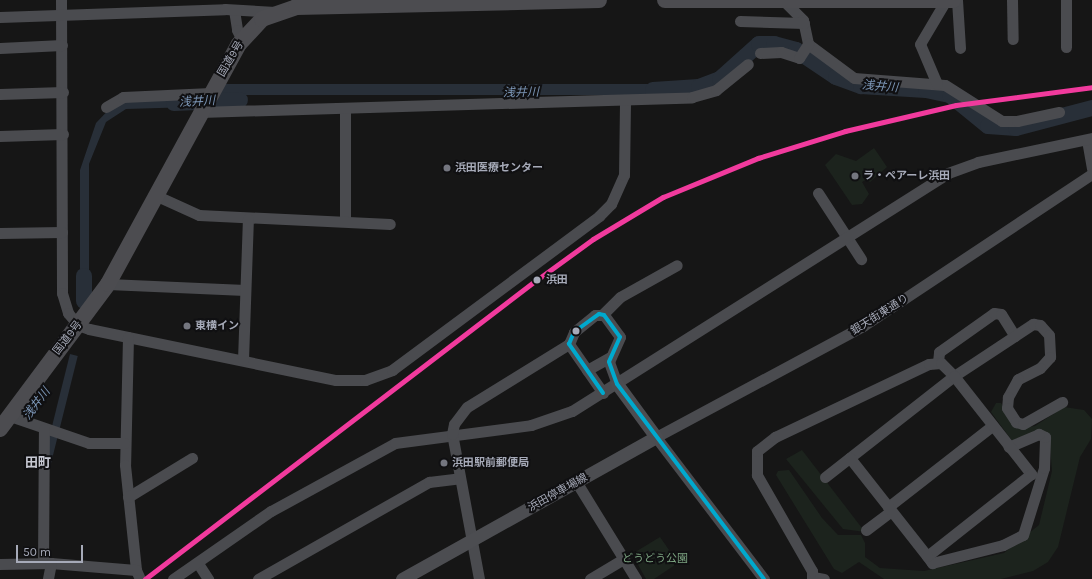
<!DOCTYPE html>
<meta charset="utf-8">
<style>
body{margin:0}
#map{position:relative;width:1092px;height:579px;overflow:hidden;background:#161616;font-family:Karla,"Noto Sans JP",sans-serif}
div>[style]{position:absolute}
.green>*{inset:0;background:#1c231d}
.water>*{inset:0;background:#282f38;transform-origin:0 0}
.river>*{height:16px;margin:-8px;padding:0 8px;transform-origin:8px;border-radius:8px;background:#282f38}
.minor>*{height:11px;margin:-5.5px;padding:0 5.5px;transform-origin:5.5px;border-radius:5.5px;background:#4a4b4f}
.major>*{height:13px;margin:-6.5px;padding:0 6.5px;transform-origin:6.5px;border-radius:6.5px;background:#4c4d51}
.highway>*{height:16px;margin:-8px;padding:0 8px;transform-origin:8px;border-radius:8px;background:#4c4c50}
.bus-1>*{height:4px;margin:-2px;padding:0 2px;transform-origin:2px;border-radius:2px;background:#00a9ce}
.rail-1>*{height:5px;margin:-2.5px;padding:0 2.5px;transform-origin:2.5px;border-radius:2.5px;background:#f13a9d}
.dots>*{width:11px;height:11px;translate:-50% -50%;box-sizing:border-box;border:2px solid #101012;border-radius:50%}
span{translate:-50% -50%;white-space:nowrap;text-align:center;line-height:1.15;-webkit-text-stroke:4px #101012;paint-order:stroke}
.street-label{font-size:11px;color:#a6aab8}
.poi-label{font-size:11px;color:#a6aab8;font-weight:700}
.left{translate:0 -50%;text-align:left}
.stop-label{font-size:11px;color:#a6aab8;font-weight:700}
.park-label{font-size:11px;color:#7ca481}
.water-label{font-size:12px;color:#7b95b5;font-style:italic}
.quarter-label{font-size:13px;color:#c7c9d3;font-weight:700}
.scale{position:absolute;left:16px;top:545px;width:67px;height:18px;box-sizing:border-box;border:2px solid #a6aab8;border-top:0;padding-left:5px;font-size:12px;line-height:14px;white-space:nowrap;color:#a6aab8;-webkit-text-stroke:3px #101012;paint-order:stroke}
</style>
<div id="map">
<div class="green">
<i style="clip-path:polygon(874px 148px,887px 167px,870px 182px,867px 179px,862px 182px,869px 194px,862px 204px,852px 205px,825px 165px,836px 154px,856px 161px)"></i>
<i style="clip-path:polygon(996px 403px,1001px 403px,1016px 426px,1022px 428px,1035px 426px,1064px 407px,1084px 410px,1092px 419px,1091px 439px,1080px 457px,1058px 547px,1048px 562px,1033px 571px,1001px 579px,884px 579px,859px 562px,842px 573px,834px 569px,776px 475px,778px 471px,789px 470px,822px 518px,838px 535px,861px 535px,865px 543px,865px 557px,880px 568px,924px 571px,1004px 553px,1039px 525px,1052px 471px,1049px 434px,1013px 442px,991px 412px)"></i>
<i style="clip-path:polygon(802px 450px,865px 532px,843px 529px,786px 459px)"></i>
<i style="clip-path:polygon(660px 537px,678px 563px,654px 579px,646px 579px,632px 554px)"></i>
</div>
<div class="water">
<i style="left:675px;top:84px;width:11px;height:454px;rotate:90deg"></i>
<i style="clip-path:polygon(199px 96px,192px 107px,126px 109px,106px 122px,89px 164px,89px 292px,80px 304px,80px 170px,96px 123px,116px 102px)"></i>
<i style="left:70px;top:354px;width:8px;height:117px;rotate:14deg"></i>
</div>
<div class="river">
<i style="left:653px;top:90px;width:46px;rotate:-3.7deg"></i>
<i style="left:699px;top:87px;width:22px;rotate:-21deg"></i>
<i style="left:720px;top:79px;width:52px;rotate:-41.9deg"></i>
<i style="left:759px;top:44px;width:15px"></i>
<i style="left:774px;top:44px;width:23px;rotate:15deg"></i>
<i style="left:796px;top:50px;width:48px;rotate:34deg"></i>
<i style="left:836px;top:77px;width:27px;rotate:20deg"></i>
<i style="left:861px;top:86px;width:65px;rotate:3.5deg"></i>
<i style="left:926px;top:90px;width:25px;rotate:12deg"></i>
<i style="left:950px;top:95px;width:49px;rotate:39.2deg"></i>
<i style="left:988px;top:126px;width:28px;rotate:4deg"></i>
<i style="left:1016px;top:128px;width:79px;rotate:-14.7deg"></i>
<i style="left:174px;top:103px;width:66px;rotate:-2.6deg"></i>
<i style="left:84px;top:301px;width:25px;rotate:-90deg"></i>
</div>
<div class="minor">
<i style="left:61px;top:0;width:293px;rotate:89.8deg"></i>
<i style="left:62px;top:293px;width:21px;rotate:73deg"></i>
<i style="left:68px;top:313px;width:16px;rotate:50deg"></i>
<i style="left:78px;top:325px;width:12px;rotate:20deg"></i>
<i style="left:89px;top:329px;width:252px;rotate:11.7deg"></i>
<i style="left:336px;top:380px;width:29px"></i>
<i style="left:365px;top:380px;width:29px;rotate:-20deg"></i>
<i style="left:392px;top:370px;width:258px;rotate:-36.6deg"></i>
<i style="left:599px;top:216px;width:17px;rotate:-45deg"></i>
<i style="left:611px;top:204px;width:32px;rotate:-66deg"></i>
<i style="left:624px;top:175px;width:74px;rotate:-89.2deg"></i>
<i style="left:957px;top:0;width:48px;rotate:86.4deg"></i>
<i style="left:1012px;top:0;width:39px;rotate:89deg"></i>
<i style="left:1066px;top:0;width:47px;rotate:90deg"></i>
<i style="left:784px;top:1px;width:27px;rotate:45deg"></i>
<i style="left:803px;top:20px;width:25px;rotate:78deg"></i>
<i style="left:808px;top:44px;width:57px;rotate:36.5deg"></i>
<i style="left:854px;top:78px;width:91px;rotate:4.4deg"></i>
<i style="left:945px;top:85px;width:67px;rotate:32.3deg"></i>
<i style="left:1002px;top:121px;width:15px"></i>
<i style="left:1017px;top:121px;width:43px;rotate:-12.1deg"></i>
<i style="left:234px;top:10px;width:20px;rotate:81deg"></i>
<i style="left:237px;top:30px;width:11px;rotate:63deg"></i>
<i style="left:0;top:17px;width:225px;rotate:-2deg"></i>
<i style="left:225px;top:9px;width:50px;rotate:3.4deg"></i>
<i style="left:740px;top:21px;width:64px;rotate:1.8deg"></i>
<i style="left:0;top:48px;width:62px;rotate:-2.8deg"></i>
<i style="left:760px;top:53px;width:21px;rotate:-3deg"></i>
<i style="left:781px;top:52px;width:19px;rotate:18deg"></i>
<i style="left:799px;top:58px;width:17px;rotate:-57deg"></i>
<i style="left:937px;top:84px;width:43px;rotate:-113deg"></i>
<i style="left:920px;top:44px;width:51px;rotate:-59.4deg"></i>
<i style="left:0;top:94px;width:63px;rotate:-1.8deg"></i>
<i style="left:106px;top:107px;width:20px;rotate:-30deg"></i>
<i style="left:123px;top:97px;width:88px;rotate:-2.6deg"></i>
<i style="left:345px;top:108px;width:113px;rotate:90deg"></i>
<i style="left:200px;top:112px;width:492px;rotate:-1.7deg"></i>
<i style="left:692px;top:97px;width:25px;rotate:-16deg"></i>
<i style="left:716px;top:90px;width:41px;rotate:-39.1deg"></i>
<i style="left:0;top:136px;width:63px;rotate:-1.8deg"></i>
<i style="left:1087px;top:140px;width:29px;rotate:80deg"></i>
<i style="left:818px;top:193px;width:79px;rotate:56.9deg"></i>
<i style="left:157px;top:196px;width:46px;rotate:24.3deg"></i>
<i style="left:199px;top:215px;width:191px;rotate:2.7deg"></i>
<i style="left:0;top:233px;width:62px;rotate:-0.9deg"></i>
<i style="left:108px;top:284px;width:137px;rotate:2.5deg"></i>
<i style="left:602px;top:315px;width:25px;rotate:-45deg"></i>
<i style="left:620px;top:297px;width:65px;rotate:-29.3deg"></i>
<i style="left:128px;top:337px;width:128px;rotate:91.3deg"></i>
<i style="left:125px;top:465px;width:106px;rotate:84deg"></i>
<i style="left:136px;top:570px;width:10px;rotate:66deg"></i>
<i style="left:243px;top:360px;width:141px;rotate:-88deg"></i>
<i style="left:938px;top:362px;width:10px;rotate:-84deg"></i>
<i style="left:939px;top:352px;width:67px;rotate:-35.3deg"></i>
<i style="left:994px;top:313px;width:7px;rotate:8deg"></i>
<i style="left:1001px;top:314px;width:26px;rotate:58deg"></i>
<i style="left:587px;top:370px;width:26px;rotate:-29deg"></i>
<i style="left:603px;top:393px;width:60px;rotate:-124.8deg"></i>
<i style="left:569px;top:344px;width:13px;rotate:-67deg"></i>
<i style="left:574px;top:332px;width:27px;rotate:-39deg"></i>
<i style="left:595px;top:315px;width:9px"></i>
<i style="left:604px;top:315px;width:27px;rotate:54deg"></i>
<i style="left:620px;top:337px;width:27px;rotate:114deg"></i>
<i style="left:609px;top:362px;width:23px;rotate:70deg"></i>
<i style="left:10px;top:416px;width:83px;rotate:18.9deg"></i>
<i style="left:89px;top:443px;width:35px"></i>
<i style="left:825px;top:477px;width:164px;rotate:-38.1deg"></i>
<i style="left:954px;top:376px;width:95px;rotate:-33.4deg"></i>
<i style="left:1033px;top:324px;width:7px;rotate:8deg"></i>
<i style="left:1040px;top:325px;width:13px;rotate:48deg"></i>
<i style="left:1049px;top:335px;width:22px;rotate:87deg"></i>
<i style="left:1050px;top:357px;width:15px;rotate:132deg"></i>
<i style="left:1040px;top:368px;width:25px;rotate:153deg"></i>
<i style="left:1018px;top:379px;width:21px;rotate:119deg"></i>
<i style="left:1008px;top:397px;width:11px;rotate:95deg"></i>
<i style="left:1007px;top:408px;width:17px;rotate:57deg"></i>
<i style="left:1016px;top:422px;width:7px;rotate:16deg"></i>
<i style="left:1023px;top:424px;width:45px;rotate:-29.4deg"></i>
<i style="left:577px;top:483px;width:113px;rotate:58.4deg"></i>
<i style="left:128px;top:497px;width:75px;rotate:-31.4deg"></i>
<i style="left:888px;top:507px;width:132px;rotate:-37.9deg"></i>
<i style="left:866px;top:530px;width:31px;rotate:-37deg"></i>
<i style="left:927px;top:556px;width:9px;rotate:54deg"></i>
<i style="left:932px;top:563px;width:73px;rotate:-14.2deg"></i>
<i style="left:1003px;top:545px;width:22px;rotate:-27deg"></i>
<i style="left:1023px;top:535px;width:70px;rotate:-72.6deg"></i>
<i style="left:1044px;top:468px;width:31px;rotate:-88deg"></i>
<i style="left:1045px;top:437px;width:7px;rotate:-153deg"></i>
<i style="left:1039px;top:434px;width:33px;rotate:157deg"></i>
<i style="left:43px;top:563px;width:134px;rotate:-89.6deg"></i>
<i style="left:51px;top:563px;width:85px;rotate:4.7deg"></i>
<i style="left:0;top:564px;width:51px;rotate:-1.1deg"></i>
<i style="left:51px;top:563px;width:16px;rotate:101deg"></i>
<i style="left:199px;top:565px;width:17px;rotate:57deg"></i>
<i style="left:813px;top:577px;width:11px;rotate:10deg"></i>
<i style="left:173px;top:579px;width:119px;rotate:-34.8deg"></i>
<i style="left:271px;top:511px;width:141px;rotate:-28.7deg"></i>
<i style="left:395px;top:443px;width:137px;rotate:-7.5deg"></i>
<i style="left:531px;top:425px;width:43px;rotate:-18.9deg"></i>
<i style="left:572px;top:411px;width:445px;rotate:-32.3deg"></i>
<i style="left:948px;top:173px;width:32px;rotate:-20deg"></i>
<i style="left:978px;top:162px;width:116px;rotate:-11.9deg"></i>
<i style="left:258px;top:579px;width:197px;rotate:-29.6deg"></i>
<i style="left:429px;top:482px;width:31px;rotate:-7deg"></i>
<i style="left:479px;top:579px;width:147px;rotate:-100.5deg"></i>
<i style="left:452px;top:434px;width:10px;rotate:-79deg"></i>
<i style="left:454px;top:424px;width:21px;rotate:-53deg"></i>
<i style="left:467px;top:407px;width:120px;rotate:-31.7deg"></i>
<i style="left:590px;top:579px;width:39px;rotate:-31deg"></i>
<i style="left:764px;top:579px;width:178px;rotate:-127.3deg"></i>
<i style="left:656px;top:437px;width:235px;rotate:-28.2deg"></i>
<i style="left:863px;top:326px;width:275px;rotate:-33.6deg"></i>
<i style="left:812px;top:579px;width:8px;rotate:-90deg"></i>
<i style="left:812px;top:571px;width:111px;rotate:-119.8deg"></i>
<i style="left:757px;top:475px;width:24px;rotate:-90deg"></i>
<i style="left:757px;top:451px;width:23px;rotate:-38deg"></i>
<i style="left:775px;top:437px;width:170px;rotate:-25.4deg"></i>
<i style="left:929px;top:364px;width:12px;rotate:-5deg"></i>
<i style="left:941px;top:363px;width:18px;rotate:45deg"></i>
<i style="left:954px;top:376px;width:125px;rotate:51.8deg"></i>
<i style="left:1031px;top:474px;width:132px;rotate:141.7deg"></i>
<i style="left:927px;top:556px;width:125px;rotate:-128.2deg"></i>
</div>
<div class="major">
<i style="left:402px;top:579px;width:291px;rotate:-29.2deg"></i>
<i style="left:656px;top:437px;width:66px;rotate:-126.3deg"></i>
</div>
<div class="highway">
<i style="left:665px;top:0;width:288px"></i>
<i style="left:0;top:429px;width:181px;rotate:-53.3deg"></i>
<i style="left:108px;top:284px;width:273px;rotate:-61.4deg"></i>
<i style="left:239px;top:44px;width:34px;rotate:-47deg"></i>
<i style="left:262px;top:19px;width:36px;rotate:-19deg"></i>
<i style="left:296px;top:7px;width:303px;rotate:-1.3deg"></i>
</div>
<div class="bus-1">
<i style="left:603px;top:393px;width:60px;rotate:-124.8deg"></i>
<i style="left:569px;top:344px;width:13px;rotate:-67deg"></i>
<i style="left:574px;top:332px;width:31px;rotate:-36deg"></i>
<i style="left:599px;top:314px;width:5px;rotate:11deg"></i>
<i style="left:604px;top:315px;width:27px;rotate:54deg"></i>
<i style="left:620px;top:337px;width:27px;rotate:114deg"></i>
<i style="left:609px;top:362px;width:23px;rotate:70deg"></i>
<i style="left:617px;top:384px;width:244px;rotate:53deg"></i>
</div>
<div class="rail-1">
<i style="left:145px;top:579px;width:494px;rotate:-37.4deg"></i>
<i style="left:538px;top:279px;width:68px;rotate:-36deg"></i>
<i style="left:593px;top:239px;width:82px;rotate:-31deg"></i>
<i style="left:663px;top:197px;width:103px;rotate:-22.3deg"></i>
<i style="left:758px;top:158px;width:91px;rotate:-17.2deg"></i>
<i style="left:845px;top:131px;width:114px;rotate:-13.2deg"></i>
<i style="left:956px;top:105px;width:137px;rotate:-7.5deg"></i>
</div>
<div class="dots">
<i style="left:447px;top:168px;background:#74767f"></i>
<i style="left:855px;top:176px;background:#74767f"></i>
<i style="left:537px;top:280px;background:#a6aab8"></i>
<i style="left:187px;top:326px;background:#74767f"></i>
<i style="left:576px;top:331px;background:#a6aab8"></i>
<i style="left:444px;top:463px;background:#74767f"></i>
</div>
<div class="street-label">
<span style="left:231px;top:59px;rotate:-59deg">国道9号</span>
<span style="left:880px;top:315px;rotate:-32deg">銀天街東通り</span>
<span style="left:68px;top:338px;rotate:-52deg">国道9号</span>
<span style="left:558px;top:493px;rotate:-29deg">浜田停車場線</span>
</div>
<div class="poi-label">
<span class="left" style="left:455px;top:168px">浜田医療センター</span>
<span class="left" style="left:863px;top:176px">ラ・ペアーレ浜田</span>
<span class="left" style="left:195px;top:326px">東横イン</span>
<span class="left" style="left:452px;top:463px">浜田駅前郵便局</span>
</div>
<div class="stop-label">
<span class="left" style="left:546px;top:280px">浜田</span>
</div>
<div class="park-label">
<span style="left:655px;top:559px">どうどう公園</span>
</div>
<div class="water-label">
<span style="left:880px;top:87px;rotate:5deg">浅井川</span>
<span style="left:521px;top:93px;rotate:-1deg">浅井川</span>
<span style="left:197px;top:102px;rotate:-3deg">浅井川</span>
<span style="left:37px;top:404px;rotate:-53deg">浅井川</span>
</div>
<div class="quarter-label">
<span style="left:38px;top:463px">田町</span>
</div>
<div class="scale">50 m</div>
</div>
